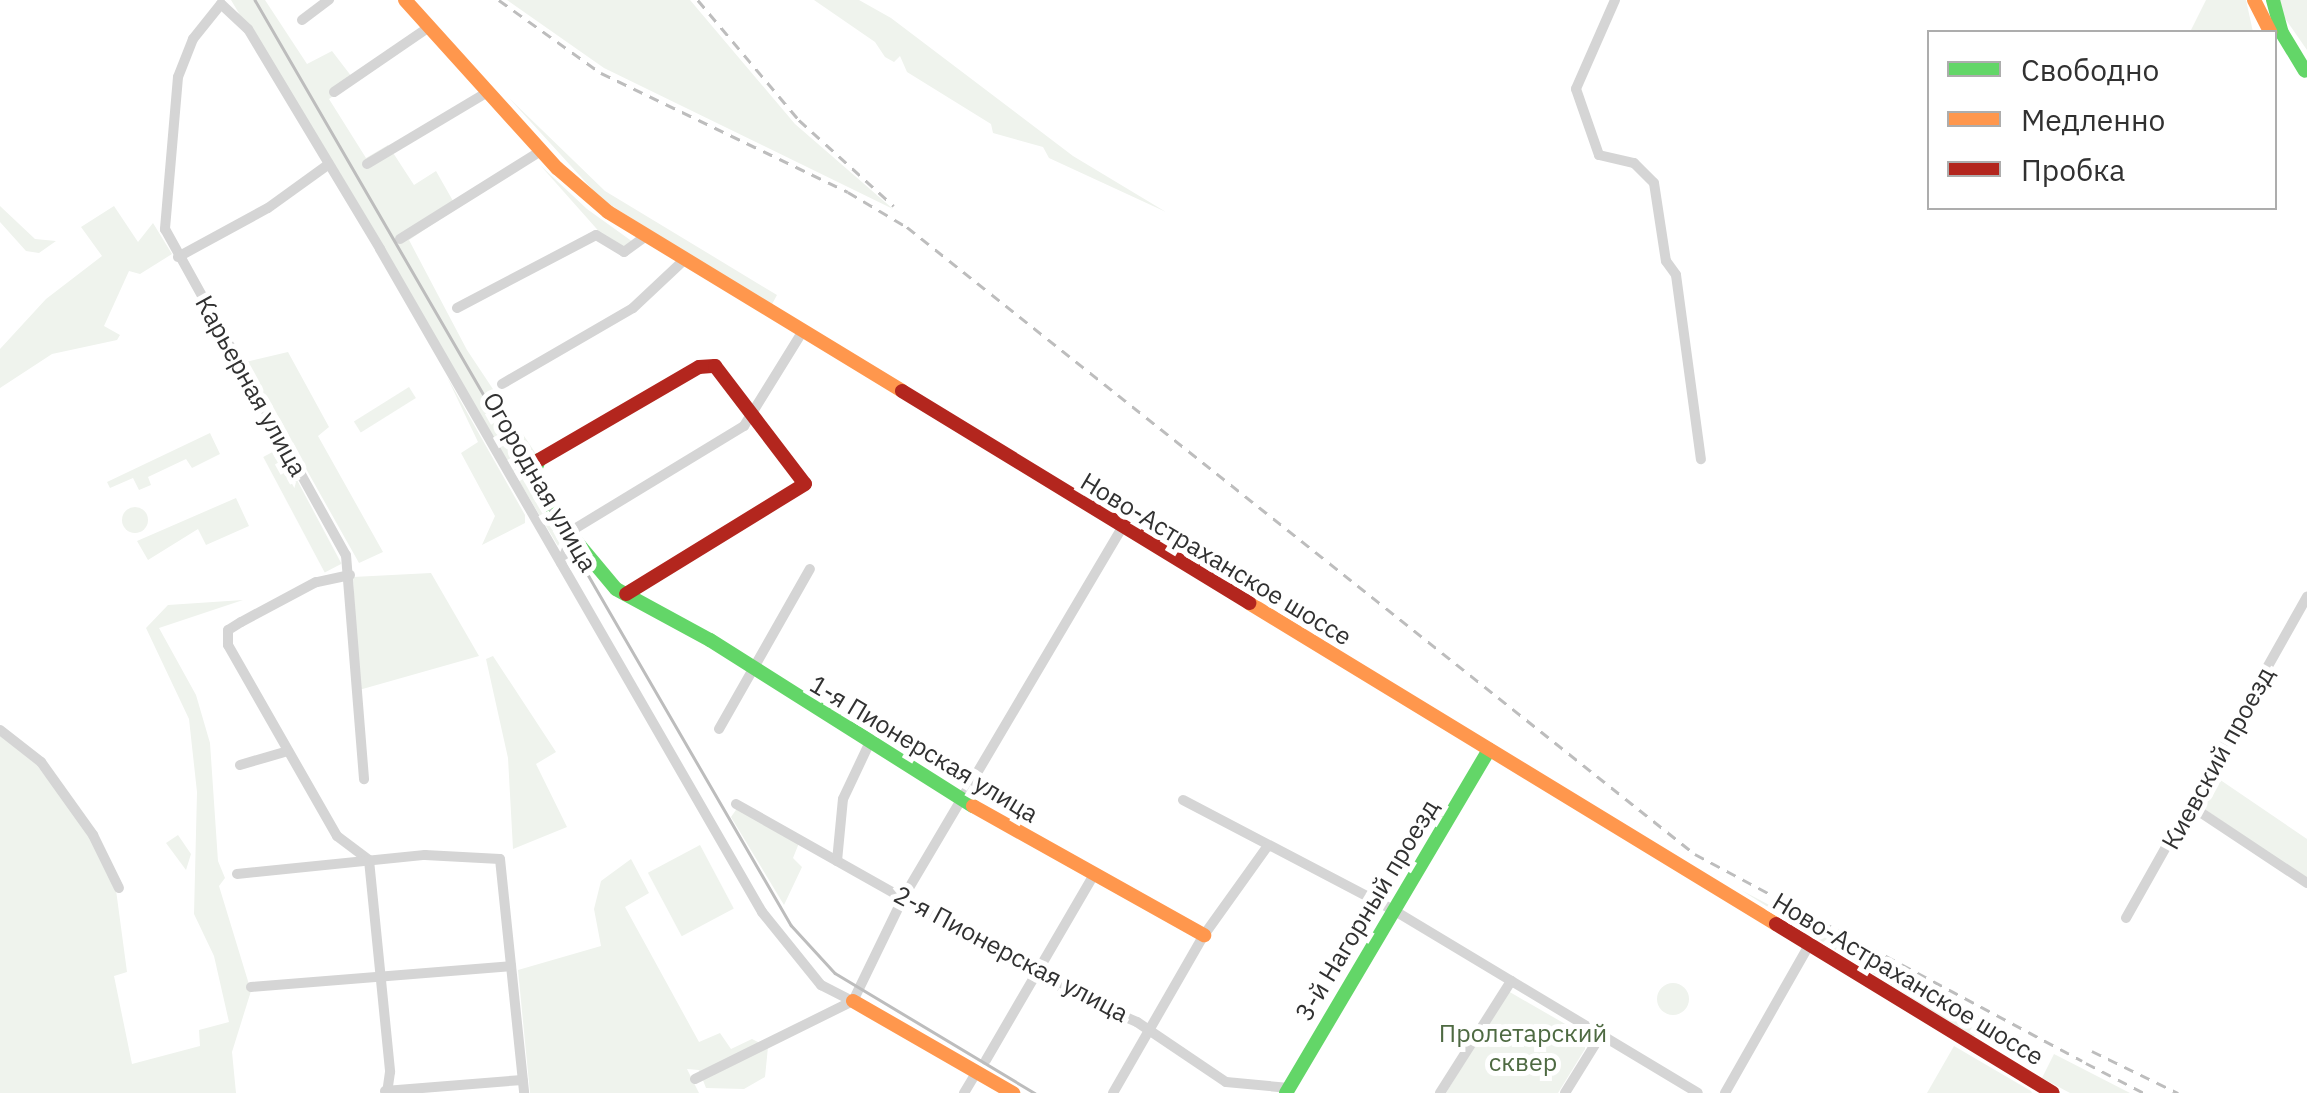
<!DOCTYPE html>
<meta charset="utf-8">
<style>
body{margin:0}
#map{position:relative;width:2307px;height:1093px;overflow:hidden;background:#fff;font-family:"IBM Plex Sans",sans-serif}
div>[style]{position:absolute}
.green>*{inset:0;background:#eff3ed;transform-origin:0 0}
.round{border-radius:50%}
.street>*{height:10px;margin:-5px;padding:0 5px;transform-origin:5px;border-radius:5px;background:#d5d5d5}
.fast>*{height:14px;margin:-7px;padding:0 7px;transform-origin:7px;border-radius:7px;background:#63d668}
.slow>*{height:14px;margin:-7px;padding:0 7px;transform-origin:7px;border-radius:7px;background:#ff974d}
.jam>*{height:14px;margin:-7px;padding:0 7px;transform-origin:7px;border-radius:7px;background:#b3261e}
.tram>*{height:2.5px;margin:-1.25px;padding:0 1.25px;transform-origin:1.25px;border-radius:1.25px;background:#bdbdbd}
.rail>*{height:2.5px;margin-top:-1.25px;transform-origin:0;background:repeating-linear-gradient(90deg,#bdbdbd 0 10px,transparent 0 18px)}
span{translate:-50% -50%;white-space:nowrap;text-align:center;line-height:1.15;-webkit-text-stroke:10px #fff;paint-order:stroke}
.street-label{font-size:25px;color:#313131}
.park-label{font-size:25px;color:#4e6a42}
.legend{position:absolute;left:1927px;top:30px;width:350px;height:180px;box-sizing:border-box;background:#fff;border:2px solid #adadad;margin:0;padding:12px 18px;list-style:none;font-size:30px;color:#313131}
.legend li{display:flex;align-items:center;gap:20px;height:50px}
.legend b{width:50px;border:2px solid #adadad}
</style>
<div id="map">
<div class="green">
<i style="clip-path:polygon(231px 0,265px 0,307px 64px,332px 51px,355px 81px,329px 99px,366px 158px,388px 145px,414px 185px,436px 171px,457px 208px,409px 240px,467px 350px,538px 457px,532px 464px,565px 532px,558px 546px)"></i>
<i style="clip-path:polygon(507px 0,690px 0,795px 124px,893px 209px,604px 68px)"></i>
<i style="clip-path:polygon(814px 0,859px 0,891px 18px,1073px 156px,1166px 212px,1049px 158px,1043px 147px,993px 133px,991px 124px,907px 72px,900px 56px,894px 62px,885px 57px,875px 42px)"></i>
<i style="clip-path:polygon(2206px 0,2246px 0,2253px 32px,2190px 32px)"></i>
<i style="clip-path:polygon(2280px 0,2307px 0,2307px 50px,2284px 17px)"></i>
<i style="clip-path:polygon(509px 98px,605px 191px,777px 295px,771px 306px,601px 199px)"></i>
<i style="clip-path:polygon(540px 165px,587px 209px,633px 242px,621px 248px,603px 236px)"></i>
<i style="clip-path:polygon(0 206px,35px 239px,56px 241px,39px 253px,26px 251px,0 222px)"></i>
<i style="clip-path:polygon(114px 206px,138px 242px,153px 223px,172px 254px,140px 274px,129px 271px,104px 326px,120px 335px,117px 340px,52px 354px,0 388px,0 349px,46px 299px,102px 256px,81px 227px)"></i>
<i style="clip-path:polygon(288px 352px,329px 427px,318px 436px,383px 552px,359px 563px,246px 362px)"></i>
<i style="clip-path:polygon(447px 377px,525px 515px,525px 523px,482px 545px,495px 516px,461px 453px,478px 442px)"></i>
<i style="left:409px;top:387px;width:13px;height:65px;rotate:58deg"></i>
<i style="clip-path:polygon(210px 433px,220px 454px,192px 468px,186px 459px,148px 477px,151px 485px,139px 490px,133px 478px,110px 488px,107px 482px)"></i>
<i style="left:280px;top:448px;width:131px;height:19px;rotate:62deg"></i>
<i style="clip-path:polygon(236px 498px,249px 526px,206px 545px,198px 529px,148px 560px,137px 541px)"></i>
<i class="round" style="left:122px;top:507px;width:26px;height:26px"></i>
<i style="clip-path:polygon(431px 573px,479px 656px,359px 690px,353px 577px)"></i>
<i style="clip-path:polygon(243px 600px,159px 628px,196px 695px,210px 743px,218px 861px,225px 878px,219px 886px,251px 991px,232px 1052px,236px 1093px,0 1093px,0 733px,36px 764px,91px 836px,116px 890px,127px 972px,114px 976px,132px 1064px,200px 1046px,199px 1030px,229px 1022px,214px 956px,194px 914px,197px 792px,189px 719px,146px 628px,168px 605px)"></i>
<i style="clip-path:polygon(493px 656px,556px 752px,536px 764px,567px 827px,513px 849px,508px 758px,486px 659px)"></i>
<i style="clip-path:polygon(2213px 775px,2307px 839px,2307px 879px,2197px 804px)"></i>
<i style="clip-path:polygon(738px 807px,799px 843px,793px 858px,802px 867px,784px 905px,731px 817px)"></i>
<i style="clip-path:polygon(178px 835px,191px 854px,186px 870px,166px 843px)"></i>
<i style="left:700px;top:845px;width:72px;height:59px;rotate:62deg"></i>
<i style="clip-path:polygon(631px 859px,649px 893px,625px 907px,699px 1042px,720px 1033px,731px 1049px,752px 1039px,768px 1047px,765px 1077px,744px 1089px,706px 1088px,699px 1070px,687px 1069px,699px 1093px,530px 1093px,518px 970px,601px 946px,594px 909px,601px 881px)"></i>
<i style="clip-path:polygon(1741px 890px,1996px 1025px,1973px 1037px)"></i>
<i class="round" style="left:1657px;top:983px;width:32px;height:32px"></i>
<i style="clip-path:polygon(1508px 991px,1586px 1036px,1585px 1049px,1558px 1093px,1446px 1093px)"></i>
<i style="clip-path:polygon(1954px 1046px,2031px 1091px,2032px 1093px,1927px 1093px)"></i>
<i style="clip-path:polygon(2054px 1054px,2130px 1093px,2070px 1093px,2042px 1078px)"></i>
</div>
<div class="street">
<i style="left:1615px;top:0;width:97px;rotate:113.7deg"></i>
<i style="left:1576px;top:89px;width:70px;rotate:70.8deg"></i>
<i style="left:1599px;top:155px;width:36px;rotate:13deg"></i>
<i style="left:1634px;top:163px;width:28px;rotate:45deg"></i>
<i style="left:1654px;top:183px;width:79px;rotate:81.3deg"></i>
<i style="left:1666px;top:261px;width:17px;rotate:54deg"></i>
<i style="left:1676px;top:275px;width:186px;rotate:82.3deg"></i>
<i style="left:221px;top:4px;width:37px;rotate:43deg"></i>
<i style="left:248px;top:29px;width:257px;rotate:59deg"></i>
<i style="left:380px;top:249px;width:765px;rotate:60.05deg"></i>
<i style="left:762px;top:912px;width:94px;rotate:51.1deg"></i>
<i style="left:821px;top:985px;width:36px;rotate:27deg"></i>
<i style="left:221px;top:4px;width:45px;rotate:128.7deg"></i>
<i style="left:193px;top:39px;width:41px;rotate:111.5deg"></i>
<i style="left:178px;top:77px;width:153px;rotate:94.9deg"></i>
<i style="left:165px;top:229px;width:373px;rotate:61deg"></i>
<i style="left:346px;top:555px;width:225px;rotate:85.4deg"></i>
<i style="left:302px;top:20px;width:34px;rotate:-37deg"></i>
<i style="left:334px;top:92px;width:115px;rotate:-34.4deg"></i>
<i style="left:367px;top:164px;width:141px;rotate:-30.8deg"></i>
<i style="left:400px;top:239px;width:166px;rotate:-32deg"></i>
<i style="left:178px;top:257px;width:102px;rotate:-28.6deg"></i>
<i style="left:268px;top:208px;width:75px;rotate:-35.8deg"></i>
<i style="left:457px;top:308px;width:157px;rotate:-27.7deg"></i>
<i style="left:596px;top:235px;width:33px;rotate:31deg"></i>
<i style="left:624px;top:252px;width:27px;rotate:-36deg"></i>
<i style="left:502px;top:384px;width:151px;rotate:-30.1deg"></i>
<i style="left:633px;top:308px;width:69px;rotate:-43.2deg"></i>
<i style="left:561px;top:563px;width:38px;rotate:-67deg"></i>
<i style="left:576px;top:528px;width:197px;rotate:-31.3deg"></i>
<i style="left:744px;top:426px;width:108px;rotate:-58.2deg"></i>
<i style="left:350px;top:575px;width:35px;rotate:168deg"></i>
<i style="left:316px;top:582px;width:85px;rotate:151.9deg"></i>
<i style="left:241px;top:622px;width:15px;rotate:148deg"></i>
<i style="left:228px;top:630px;width:15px;rotate:90deg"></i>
<i style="left:228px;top:645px;width:220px;rotate:60.3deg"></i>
<i style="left:337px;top:836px;width:40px;rotate:37deg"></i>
<i style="left:369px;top:860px;width:213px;rotate:84.3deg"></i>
<i style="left:390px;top:1072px;width:21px;rotate:98deg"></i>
<i style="left:719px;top:729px;width:184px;rotate:-60.4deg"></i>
<i style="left:0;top:730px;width:52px;rotate:38deg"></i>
<i style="left:41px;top:762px;width:90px;rotate:54.5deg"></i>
<i style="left:93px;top:835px;width:59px;rotate:63.9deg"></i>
<i style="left:240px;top:765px;width:50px;rotate:-16.3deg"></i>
<i style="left:1183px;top:800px;width:233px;rotate:27.6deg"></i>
<i style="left:1390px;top:908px;width:359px;rotate:31deg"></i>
<i style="left:736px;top:804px;width:391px;rotate:29.4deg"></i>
<i style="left:1077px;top:996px;width:65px;rotate:23.4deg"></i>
<i style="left:1137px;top:1022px;width:107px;rotate:34deg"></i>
<i style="left:1226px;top:1082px;width:63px;rotate:5.4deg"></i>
<i style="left:2191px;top:806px;width:139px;rotate:33.6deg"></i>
<i style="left:837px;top:861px;width:62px;rotate:-84.5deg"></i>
<i style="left:843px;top:799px;width:61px;rotate:-64.7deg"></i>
<i style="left:237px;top:874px;width:189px;rotate:-5.8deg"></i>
<i style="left:425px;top:855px;width:75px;rotate:3.1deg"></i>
<i style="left:500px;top:859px;width:235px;rotate:84.1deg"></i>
<i style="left:2126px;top:918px;width:369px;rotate:-60.6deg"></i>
<i style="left:251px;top:987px;width:261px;rotate:-4.6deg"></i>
<i style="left:853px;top:1001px;width:114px;rotate:-64.1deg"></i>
<i style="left:903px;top:898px;width:431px;rotate:-59.4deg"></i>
<i style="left:986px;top:1060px;width:213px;rotate:-59.8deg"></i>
<i style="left:695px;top:1079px;width:176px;rotate:-26.3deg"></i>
<i style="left:385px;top:1091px;width:138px;rotate:-4.6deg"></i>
<i style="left:964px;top:1093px;width:26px;rotate:-59deg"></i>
<i style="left:1113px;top:1093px;width:182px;rotate:-60.1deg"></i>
<i style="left:1204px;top:935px;width:108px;rotate:-54.4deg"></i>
<i style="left:1440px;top:1093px;width:133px;rotate:-57.6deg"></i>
<i style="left:1565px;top:1093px;width:68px;rotate:-58.2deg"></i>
<i style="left:1725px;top:1093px;width:170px;rotate:-60.4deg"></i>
</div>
<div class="fast">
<i style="left:2273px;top:0;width:34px;rotate:75deg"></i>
<i style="left:2282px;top:33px;width:44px;rotate:58.8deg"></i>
<i style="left:539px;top:460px;width:16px;rotate:112deg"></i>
<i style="left:533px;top:475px;width:54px;rotate:60.1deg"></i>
<i style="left:560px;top:522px;width:87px;rotate:50.1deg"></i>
<i style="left:616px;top:589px;width:107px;rotate:28.5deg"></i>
<i style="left:710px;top:640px;width:311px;rotate:32.3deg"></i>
<i style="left:1286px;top:1093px;width:399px;rotate:-59.4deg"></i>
</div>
<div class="slow">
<i style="left:405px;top:0;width:227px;rotate:47.9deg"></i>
<i style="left:557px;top:168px;width:67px;rotate:40.8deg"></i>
<i style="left:608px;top:212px;width:344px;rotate:31.3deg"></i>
<i style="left:2254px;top:0;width:36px;rotate:63deg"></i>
<i style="left:1249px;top:603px;width:617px;rotate:31.35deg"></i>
<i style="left:973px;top:806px;width:265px;rotate:29.2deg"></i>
<i style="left:853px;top:1001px;width:185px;rotate:29.9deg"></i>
</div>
<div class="jam">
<i style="left:902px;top:391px;width:407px;rotate:31.4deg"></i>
<i style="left:539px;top:460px;width:185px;rotate:-30.2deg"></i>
<i style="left:699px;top:367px;width:16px;rotate:-4deg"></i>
<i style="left:715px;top:366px;width:148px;rotate:52.7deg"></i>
<i style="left:805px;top:484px;width:210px;rotate:148.4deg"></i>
<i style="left:1776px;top:924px;width:324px;rotate:31.4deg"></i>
</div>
<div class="tram">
<i style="left:255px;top:0;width:1069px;rotate:59.91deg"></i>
<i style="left:791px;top:925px;width:65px;rotate:47.5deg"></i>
<i style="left:835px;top:973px;width:233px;rotate:31deg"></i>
</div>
<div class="rail">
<i style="left:499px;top:0;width:125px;rotate:35.6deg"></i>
<i style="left:601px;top:73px;width:274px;rotate:25.7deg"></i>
<i style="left:848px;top:192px;width:69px;rotate:30.7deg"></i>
<i style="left:907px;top:227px;width:1007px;rotate:38.51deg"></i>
<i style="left:1695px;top:854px;width:439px;rotate:28.1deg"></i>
<i style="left:698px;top:0;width:157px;rotate:49.9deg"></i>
<i style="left:799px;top:120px;width:128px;rotate:42.2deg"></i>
<i style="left:2092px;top:1051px;width:96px;rotate:26deg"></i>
<i style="left:2086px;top:1063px;width:65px;rotate:27.3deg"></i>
</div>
<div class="street-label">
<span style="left:251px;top:386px;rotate:61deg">Карьерная улица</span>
<span style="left:540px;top:482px;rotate:60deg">Огородная улица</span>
<span style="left:1216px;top:559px;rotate:31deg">Ново-Астраханское шоссе</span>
<span style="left:924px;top:749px;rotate:31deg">1-я Пионерская улица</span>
<span style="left:2218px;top:758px;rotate:-61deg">Киевский проезд</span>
<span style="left:1367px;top:910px;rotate:-59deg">3-й Нагорный проезд</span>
<span style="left:1011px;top:954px;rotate:28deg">2-я Пионерская улица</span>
<span style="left:1908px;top:979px;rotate:31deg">Ново-Астраханское шоссе</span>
</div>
<div class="park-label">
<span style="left:1523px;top:1048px">Пролетарский<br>сквер</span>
</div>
<ul class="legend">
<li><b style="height:12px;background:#63d668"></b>Свободно</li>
<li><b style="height:12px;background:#ff974d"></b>Медленно</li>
<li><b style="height:12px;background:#b3261e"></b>Пробка</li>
</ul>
</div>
